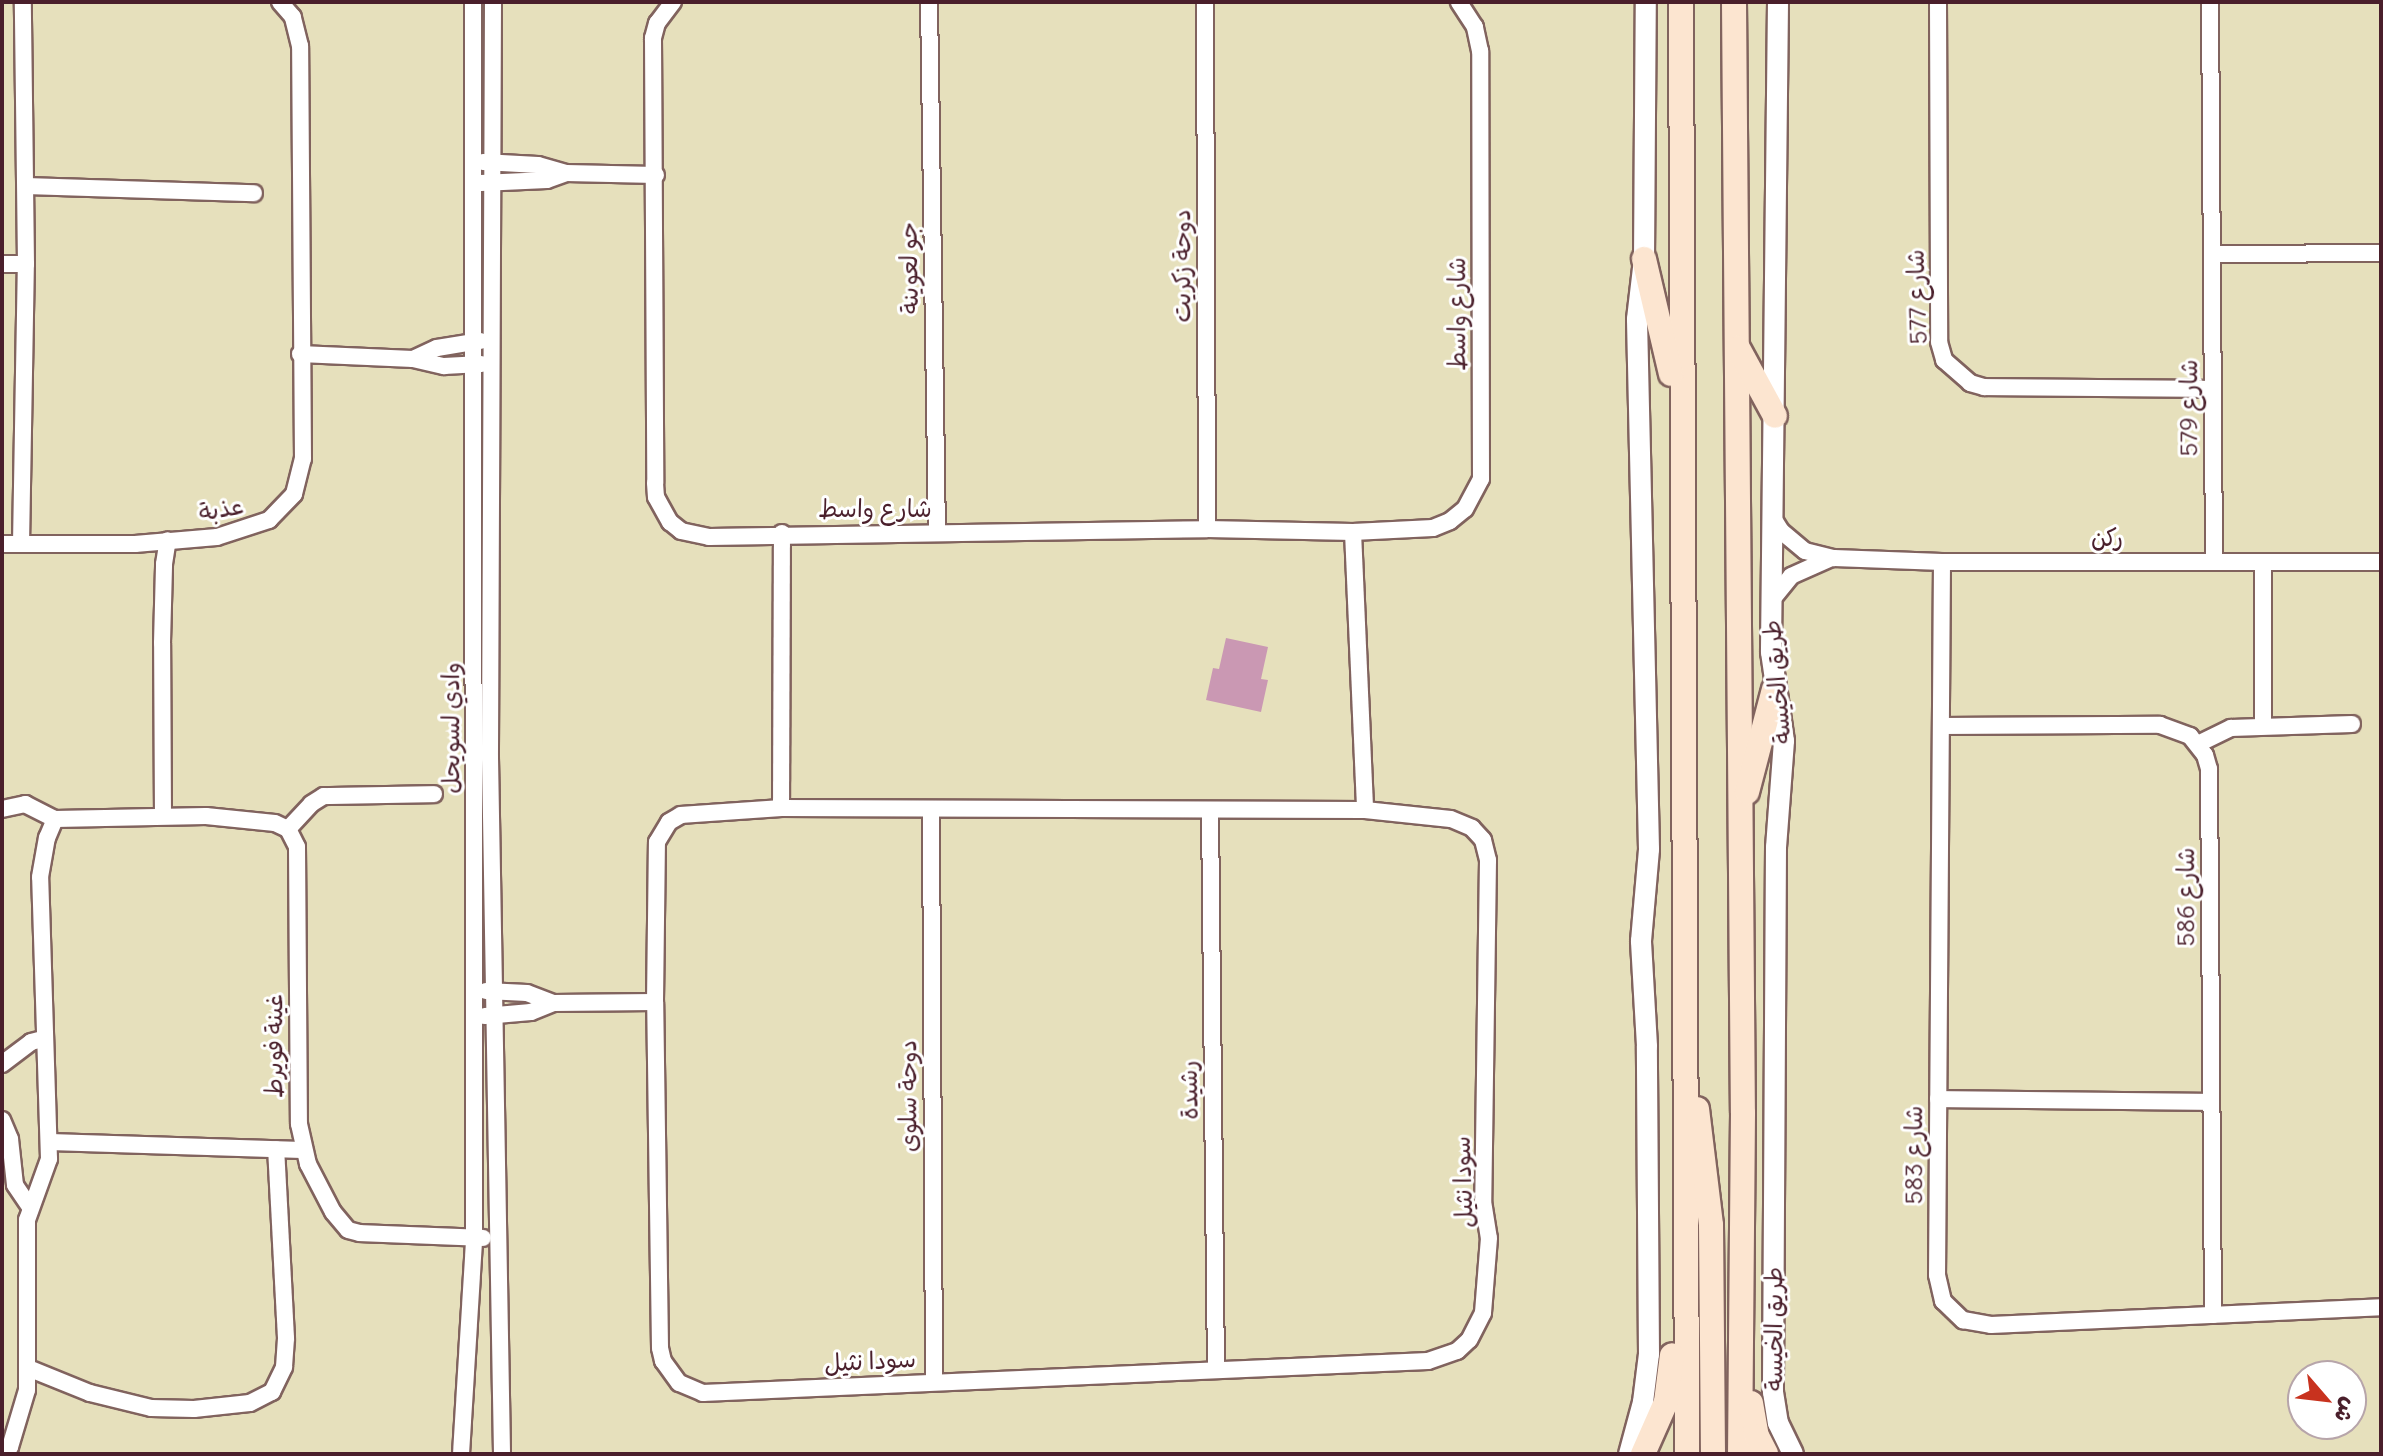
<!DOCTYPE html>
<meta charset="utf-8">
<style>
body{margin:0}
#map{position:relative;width:2383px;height:1456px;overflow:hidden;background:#e6e0bc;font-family:Delius,"Playpen Sans Arabic",sans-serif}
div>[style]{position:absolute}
.building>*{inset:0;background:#ca98b3}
.roads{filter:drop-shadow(2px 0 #81635e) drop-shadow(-2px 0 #81635e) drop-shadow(0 2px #81635e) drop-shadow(0 -2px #81635e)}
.minor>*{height:16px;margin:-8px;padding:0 8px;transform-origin:8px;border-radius:8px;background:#fff}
.tertiary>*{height:20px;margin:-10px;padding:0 10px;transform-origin:10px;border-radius:10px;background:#fff}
.secondary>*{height:24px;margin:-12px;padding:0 12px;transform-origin:12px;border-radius:12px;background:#fce5d0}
span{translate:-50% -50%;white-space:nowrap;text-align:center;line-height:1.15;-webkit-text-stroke:6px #fff;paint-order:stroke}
.street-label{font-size:24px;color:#4a1f2b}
.frame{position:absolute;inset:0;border:4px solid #4a1f2b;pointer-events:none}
.north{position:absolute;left:2287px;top:1360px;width:80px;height:80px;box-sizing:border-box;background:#fff;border:2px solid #b7a5aa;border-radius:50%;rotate:118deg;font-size:22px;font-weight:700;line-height:32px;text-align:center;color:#4a1f2b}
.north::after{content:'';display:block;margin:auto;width:28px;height:36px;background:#c8321e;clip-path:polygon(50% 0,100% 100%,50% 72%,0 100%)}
</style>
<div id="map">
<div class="building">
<i style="clip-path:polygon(1226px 638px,1268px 647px,1261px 679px,1268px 680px,1261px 712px,1206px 700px,1213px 668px,1219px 669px)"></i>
</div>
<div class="roads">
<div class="minor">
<i style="left:493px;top:2px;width:756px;rotate:90.23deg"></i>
<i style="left:490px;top:758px;width:696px;rotate:89.01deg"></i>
<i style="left:673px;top:2px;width:26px;rotate:127deg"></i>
<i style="left:657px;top:23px;width:16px;rotate:105deg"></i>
<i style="left:653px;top:38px;width:445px;rotate:89.7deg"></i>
<i style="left:655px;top:483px;width:14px;rotate:86deg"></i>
<i style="left:656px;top:497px;width:29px;rotate:61deg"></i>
<i style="left:670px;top:522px;width:14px;rotate:39deg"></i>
<i style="left:681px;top:531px;width:29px;rotate:12deg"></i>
<i style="left:709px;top:537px;width:498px;rotate:-0.9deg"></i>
<i style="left:1207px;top:529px;width:146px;rotate:1.2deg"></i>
<i style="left:1353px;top:532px;width:80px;rotate:-2.9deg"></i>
<i style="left:1433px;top:528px;width:18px;rotate:-22deg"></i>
<i style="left:1450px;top:521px;width:19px;rotate:-39deg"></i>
<i style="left:1465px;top:509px;width:34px;rotate:-62deg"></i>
<i style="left:1481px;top:479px;width:428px;rotate:-90.1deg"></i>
<i style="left:1480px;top:51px;width:25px;rotate:-102deg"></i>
<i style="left:1475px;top:27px;width:30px;rotate:-123deg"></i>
<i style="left:929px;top:2px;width:531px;rotate:89.14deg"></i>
<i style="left:1205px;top:2px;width:527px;rotate:89.78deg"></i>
<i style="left:1938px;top:2px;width:340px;rotate:89.8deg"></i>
<i style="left:1939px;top:342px;width:19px;rotate:74deg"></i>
<i style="left:1944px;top:360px;width:35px;rotate:41deg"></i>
<i style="left:1970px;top:383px;width:15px;rotate:16deg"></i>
<i style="left:1984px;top:387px;width:229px;rotate:0.5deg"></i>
<i style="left:2210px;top:2px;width:560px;rotate:89.59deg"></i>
<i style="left:483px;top:162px;width:55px;rotate:3.1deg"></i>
<i style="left:538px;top:165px;width:29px;rotate:16deg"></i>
<i style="left:566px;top:173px;width:90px;rotate:1.3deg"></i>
<i style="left:481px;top:183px;width:66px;rotate:-2.6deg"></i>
<i style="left:547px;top:180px;width:20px;rotate:-20deg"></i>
<i style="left:26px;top:186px;width:228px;rotate:1.8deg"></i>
<i style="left:2213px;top:254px;width:168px;rotate:-0.3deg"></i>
<i style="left:2px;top:264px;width:24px"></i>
<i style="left:300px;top:354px;width:113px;rotate:2.5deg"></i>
<i style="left:413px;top:359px;width:32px;rotate:13deg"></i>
<i style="left:444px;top:366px;width:37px;rotate:-3deg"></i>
<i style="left:413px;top:359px;width:26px;rotate:-25deg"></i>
<i style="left:437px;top:348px;width:44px;rotate:-9.2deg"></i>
<i style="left:1773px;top:518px;width:15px;rotate:58deg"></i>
<i style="left:1781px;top:531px;width:31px;rotate:40deg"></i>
<i style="left:1805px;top:551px;width:30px;rotate:14deg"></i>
<i style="left:1834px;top:558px;width:108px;rotate:2.1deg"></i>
<i style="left:1942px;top:562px;width:439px"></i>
<i style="left:1353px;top:532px;width:278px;rotate:87.5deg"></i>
<i style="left:2px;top:544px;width:133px"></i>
<i style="left:135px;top:544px;width:82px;rotate:-4.9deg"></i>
<i style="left:217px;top:537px;width:55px;rotate:-18.1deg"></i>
<i style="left:269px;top:520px;width:36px;rotate:-46deg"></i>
<i style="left:294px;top:494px;width:36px;rotate:-76deg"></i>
<i style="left:303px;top:459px;width:413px;rotate:-90.4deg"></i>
<i style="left:300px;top:46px;width:30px;rotate:-104deg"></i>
<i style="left:293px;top:17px;width:20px;rotate:-131deg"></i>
<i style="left:21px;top:544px;width:280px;rotate:-89deg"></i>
<i style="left:26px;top:264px;width:262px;rotate:-90.7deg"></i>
<i style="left:1942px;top:562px;width:713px;rotate:90.4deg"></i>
<i style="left:1937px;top:1275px;width:27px;rotate:77deg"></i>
<i style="left:1943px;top:1301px;width:28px;rotate:44deg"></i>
<i style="left:1963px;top:1320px;width:28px;rotate:10deg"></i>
<i style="left:1991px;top:1325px;width:390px;rotate:-2.6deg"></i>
<i style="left:1771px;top:601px;width:32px;rotate:-51deg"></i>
<i style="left:1791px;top:576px;width:42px;rotate:-24.1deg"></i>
<i style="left:1941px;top:726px;width:219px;rotate:-0.3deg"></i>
<i style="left:2160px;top:725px;width:32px;rotate:20deg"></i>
<i style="left:2190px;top:736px;width:24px;rotate:52deg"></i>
<i style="left:2205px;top:755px;width:15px;rotate:74deg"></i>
<i style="left:2209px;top:769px;width:546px;rotate:89.58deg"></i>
<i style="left:2263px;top:726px;width:164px;rotate:-90deg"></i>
<i style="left:2198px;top:744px;width:37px;rotate:-26deg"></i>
<i style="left:2231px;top:728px;width:121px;rotate:-1.9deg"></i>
<i style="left:781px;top:808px;width:584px;rotate:0.2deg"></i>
<i style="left:1365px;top:810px;width:86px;rotate:6deg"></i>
<i style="left:1451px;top:819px;width:23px;rotate:23deg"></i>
<i style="left:1472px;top:828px;width:16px;rotate:47deg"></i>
<i style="left:1483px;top:840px;width:21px;rotate:76deg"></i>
<i style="left:1488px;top:860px;width:341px;rotate:90.8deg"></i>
<i style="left:1483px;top:1201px;width:37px;rotate:81deg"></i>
<i style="left:1489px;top:1238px;width:75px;rotate:94.6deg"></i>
<i style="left:1483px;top:1313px;width:30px;rotate:117deg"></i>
<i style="left:1469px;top:1340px;width:16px;rotate:137deg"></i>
<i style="left:1457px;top:1351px;width:31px;rotate:161deg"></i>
<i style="left:1428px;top:1361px;width:726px;rotate:177.47deg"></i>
<i style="left:703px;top:1393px;width:26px;rotate:-157deg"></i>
<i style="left:679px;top:1383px;width:27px;rotate:-126deg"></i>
<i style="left:663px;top:1361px;width:13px;rotate:-103deg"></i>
<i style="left:660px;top:1348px;width:346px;rotate:-90.8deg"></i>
<i style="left:655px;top:1002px;width:160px;rotate:-89.3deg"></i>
<i style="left:657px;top:842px;width:23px;rotate:-59deg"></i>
<i style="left:669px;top:822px;width:14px;rotate:-30deg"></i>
<i style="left:681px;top:815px;width:100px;rotate:-4deg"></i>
<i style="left:781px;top:808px;width:275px;rotate:-89.8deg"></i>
<i style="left:2px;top:809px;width:24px;rotate:-12deg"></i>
<i style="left:25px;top:804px;width:34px;rotate:27deg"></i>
<i style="left:55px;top:819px;width:151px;rotate:-1.1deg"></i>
<i style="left:206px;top:816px;width:69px;rotate:5.8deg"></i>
<i style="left:275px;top:823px;width:14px;rotate:25deg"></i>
<i style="left:288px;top:829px;width:20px;rotate:63deg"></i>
<i style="left:297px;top:847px;width:277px;rotate:89.6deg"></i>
<i style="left:299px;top:1124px;width:41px;rotate:77.3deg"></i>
<i style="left:308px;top:1164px;width:54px;rotate:62.5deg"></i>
<i style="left:333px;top:1212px;width:23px;rotate:50deg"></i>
<i style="left:348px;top:1230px;width:12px;rotate:14deg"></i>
<i style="left:360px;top:1233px;width:123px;rotate:2.3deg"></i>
<i style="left:931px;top:809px;width:573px;rotate:89.7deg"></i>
<i style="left:1210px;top:810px;width:559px;rotate:89.39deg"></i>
<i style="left:163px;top:815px;width:172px;rotate:-90.3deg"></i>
<i style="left:162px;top:643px;width:79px;rotate:-88.5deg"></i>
<i style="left:164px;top:564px;width:24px;rotate:-81deg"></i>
<i style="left:288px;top:829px;width:34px;rotate:-47deg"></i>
<i style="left:311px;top:804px;width:15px;rotate:-32deg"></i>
<i style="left:324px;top:796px;width:110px;rotate:-1deg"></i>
<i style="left:486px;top:991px;width:41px;rotate:2.8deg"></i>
<i style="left:527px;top:993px;width:28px;rotate:21deg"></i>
<i style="left:553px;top:1003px;width:102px;rotate:-0.6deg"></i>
<i style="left:485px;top:1016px;width:46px;rotate:-5deg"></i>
<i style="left:531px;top:1012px;width:24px;rotate:-22deg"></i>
<i style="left:2px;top:1064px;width:36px;rotate:-37deg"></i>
<i style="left:31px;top:1042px;width:12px;rotate:-14deg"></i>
<i style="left:1938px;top:1099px;width:273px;rotate:0.6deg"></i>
<i style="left:2px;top:1120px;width:21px;rotate:67deg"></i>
<i style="left:10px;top:1139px;width:46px;rotate:83.8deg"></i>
<i style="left:15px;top:1185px;width:27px;rotate:56deg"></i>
<i style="left:50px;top:1142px;width:252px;rotate:1.8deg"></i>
<i style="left:28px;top:1368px;width:67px;rotate:22deg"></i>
<i style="left:90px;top:1393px;width:63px;rotate:13.8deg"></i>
<i style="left:151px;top:1408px;width:43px;rotate:1.3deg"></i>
<i style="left:194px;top:1409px;width:56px;rotate:-6.1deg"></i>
<i style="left:250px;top:1403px;width:25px;rotate:-27deg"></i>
<i style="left:272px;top:1392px;width:28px;rotate:-64deg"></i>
<i style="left:284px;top:1367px;width:29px;rotate:-86deg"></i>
<i style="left:286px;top:1338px;width:189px;rotate:-93deg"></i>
<i style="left:2px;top:1447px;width:8px"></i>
<i style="left:10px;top:1447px;width:59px;rotate:-73.4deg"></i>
<i style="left:27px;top:1390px;width:170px;rotate:-90deg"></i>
<i style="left:27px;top:1220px;width:65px;rotate:-70.2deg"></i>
<i style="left:49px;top:1159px;width:282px;rotate:-91.8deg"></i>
<i style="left:40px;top:877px;width:40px;rotate:-80deg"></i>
<i style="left:47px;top:838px;width:21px;rotate:-67deg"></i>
<i style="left:461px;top:1454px;width:215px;rotate:-86.5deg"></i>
<i style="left:474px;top:1239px;width:1237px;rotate:-90.05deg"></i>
</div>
<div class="tertiary">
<i style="left:1778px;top:2px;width:650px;rotate:90.62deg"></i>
<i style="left:1771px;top:652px;width:90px;rotate:81.7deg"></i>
<i style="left:1784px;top:741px;width:106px;rotate:94.3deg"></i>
<i style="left:1776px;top:847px;width:545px;rotate:90.32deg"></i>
<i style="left:1773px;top:1392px;width:31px;rotate:81deg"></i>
<i style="left:1778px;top:1423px;width:34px;rotate:64deg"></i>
<i style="left:1629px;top:1454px;width:54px;rotate:-74.9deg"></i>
<i style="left:1643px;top:1402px;width:48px;rotate:-82.9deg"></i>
<i style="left:1649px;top:1354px;width:308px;rotate:-90.4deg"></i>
<i style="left:1647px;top:1046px;width:105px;rotate:-93.3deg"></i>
<i style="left:1641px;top:941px;width:92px;rotate:-85deg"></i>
<i style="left:1649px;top:849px;width:530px;rotate:-91.3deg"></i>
<i style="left:1637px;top:319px;width:60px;rotate:-83.3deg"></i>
<i style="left:1644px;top:259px;width:257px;rotate:-89.6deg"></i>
</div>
<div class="secondary">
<i style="left:1681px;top:2px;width:1452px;rotate:89.76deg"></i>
<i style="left:1734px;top:2px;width:1111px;rotate:89.54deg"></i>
<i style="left:1743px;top:1113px;width:341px;rotate:90.5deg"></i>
<i style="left:1644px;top:259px;width:118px;rotate:76.8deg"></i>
<i style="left:1738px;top:348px;width:77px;rotate:61.4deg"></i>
<i style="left:1747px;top:792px;width:106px;rotate:-75.3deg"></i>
<i style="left:1697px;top:1109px;width:117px;rotate:83.1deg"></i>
<i style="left:1711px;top:1225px;width:229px;rotate:89.5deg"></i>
<i style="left:1751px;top:1403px;width:34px;rotate:80deg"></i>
<i style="left:1757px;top:1436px;width:20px;rotate:63deg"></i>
<i style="left:1643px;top:1454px;width:57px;rotate:-66.1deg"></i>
<i style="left:1666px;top:1402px;width:47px;rotate:-82.7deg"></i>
</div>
</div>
<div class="street-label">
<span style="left:1182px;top:266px;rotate:-90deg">دوحة زكريت</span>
<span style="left:909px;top:268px;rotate:-91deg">جو لعوينة</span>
<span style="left:1917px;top:297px;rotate:-92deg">شارع 577</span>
<span style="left:1457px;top:314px;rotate:-90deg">شارع واسط</span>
<span style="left:2189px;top:408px;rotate:-90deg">شارع 579</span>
<span style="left:221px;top:509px;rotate:-10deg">عذبة</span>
<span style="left:875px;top:509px">شارع واسط</span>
<span style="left:2107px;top:538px">ركن</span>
<span style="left:1777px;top:682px;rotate:-95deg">طريق الخيسة</span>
<span style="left:451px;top:728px;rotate:-90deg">وادي لسويحل</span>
<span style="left:2186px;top:897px;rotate:-90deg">شارع 586</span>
<span style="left:274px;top:1046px;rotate:-90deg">غينة فويرط</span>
<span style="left:1189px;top:1090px;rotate:-91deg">رشيدة</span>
<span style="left:908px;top:1096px;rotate:-90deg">دوحة سلوى</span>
<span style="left:1914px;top:1155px;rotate:-90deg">شارع 583</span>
<span style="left:1463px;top:1182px;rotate:-92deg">سودا نثيل</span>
<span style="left:1774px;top:1329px;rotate:-90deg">طريق الخيسة</span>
<span style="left:870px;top:1361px;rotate:-3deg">سودا نثيل</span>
</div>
<div class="frame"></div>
<div class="north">ش</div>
</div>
